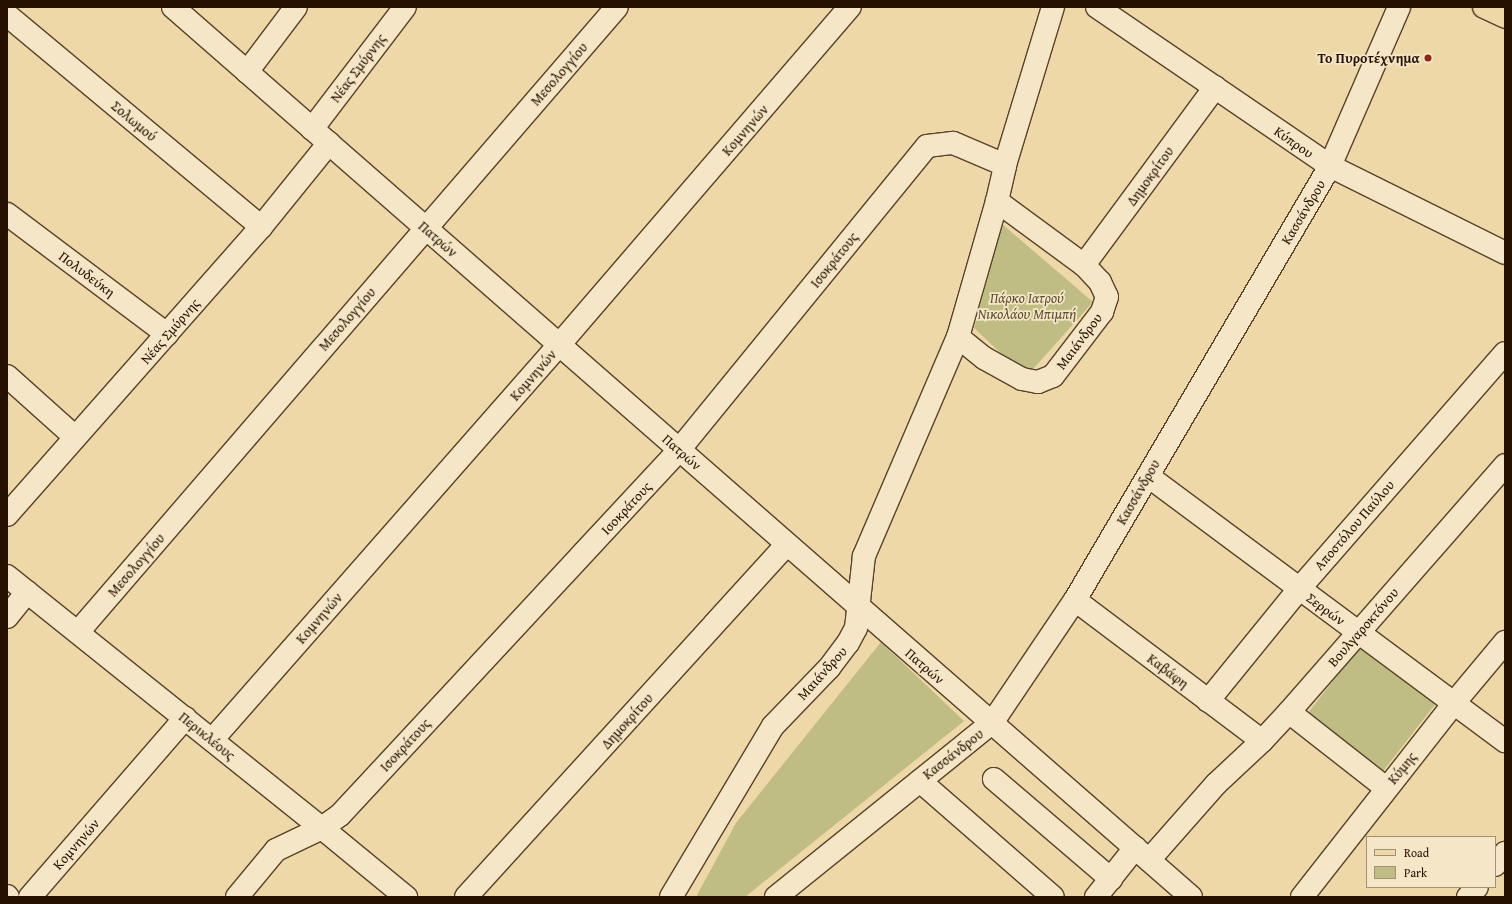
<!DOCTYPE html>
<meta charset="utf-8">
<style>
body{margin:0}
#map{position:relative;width:1512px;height:904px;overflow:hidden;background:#eed8a7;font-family:"Gentium Book Plus",serif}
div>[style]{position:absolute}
.green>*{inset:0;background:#bfbd83;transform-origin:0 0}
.roads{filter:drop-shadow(1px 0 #58422a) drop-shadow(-1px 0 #58422a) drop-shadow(0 1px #58422a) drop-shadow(0 -1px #58422a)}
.minor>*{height:22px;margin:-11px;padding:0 11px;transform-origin:11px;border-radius:11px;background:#f4e6c6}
.major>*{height:22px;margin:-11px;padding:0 11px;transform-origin:11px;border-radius:11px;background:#eed8a7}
.dots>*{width:11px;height:11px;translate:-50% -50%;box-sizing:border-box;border:2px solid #f4e6c6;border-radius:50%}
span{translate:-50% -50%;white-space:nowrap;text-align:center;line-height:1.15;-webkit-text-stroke:3.5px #f4e6c6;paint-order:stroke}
.poi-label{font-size:14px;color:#261000;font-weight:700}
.right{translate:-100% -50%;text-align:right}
.street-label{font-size:14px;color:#261000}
.park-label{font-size:14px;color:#5c4d2e;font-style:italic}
.frame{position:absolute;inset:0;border:8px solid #261000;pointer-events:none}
.legend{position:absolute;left:1366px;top:836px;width:130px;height:52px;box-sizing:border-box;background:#f4e6c6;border:1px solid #a29077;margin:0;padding:5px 7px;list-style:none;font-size:12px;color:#261000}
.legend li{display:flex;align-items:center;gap:8px;height:20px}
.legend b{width:20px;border:1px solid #a29077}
</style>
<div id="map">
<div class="green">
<i style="clip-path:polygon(1002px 224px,1093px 302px,1026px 377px,974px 328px)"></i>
<i style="clip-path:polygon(881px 642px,964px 721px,745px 897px,696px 897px,736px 823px)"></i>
<i style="left:1361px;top:645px;width:95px;height:89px;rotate:38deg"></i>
</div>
<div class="roads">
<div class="minor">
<i style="left:173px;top:7px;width:1352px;rotate:41.16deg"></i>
<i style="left:1097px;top:7px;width:282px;rotate:34.3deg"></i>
<i style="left:1330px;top:166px;width:195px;rotate:26.4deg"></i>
<i style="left:7px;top:15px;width:331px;rotate:39.8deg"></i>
<i style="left:247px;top:72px;width:81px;rotate:-53deg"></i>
<i style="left:312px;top:129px;width:153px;rotate:-52.7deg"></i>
<i style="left:7px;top:214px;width:200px;rotate:36.9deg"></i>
<i style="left:1084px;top:265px;width:221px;rotate:-53.6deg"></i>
<i style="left:958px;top:337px;width:33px;rotate:39deg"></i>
<i style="left:984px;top:358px;width:43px;rotate:28.9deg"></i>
<i style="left:1022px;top:379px;width:16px;rotate:11deg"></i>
<i style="left:1038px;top:382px;width:16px;rotate:-22deg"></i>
<i style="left:1053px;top:376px;width:81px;rotate:-52.6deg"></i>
<i style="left:1102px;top:312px;width:16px;rotate:-72deg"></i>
<i style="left:1107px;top:297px;width:17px;rotate:-115deg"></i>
<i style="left:1100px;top:282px;width:23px;rotate:-133deg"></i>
<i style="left:1084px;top:265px;width:108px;rotate:-143.7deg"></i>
<i style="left:7px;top:376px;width:91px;rotate:41.9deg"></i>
<i style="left:1148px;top:476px;width:445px;rotate:36.6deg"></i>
<i style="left:7px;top:515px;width:384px;rotate:-48.6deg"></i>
<i style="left:261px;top:227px;width:108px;rotate:-51deg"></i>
<i style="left:7px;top:576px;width:403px;rotate:38.7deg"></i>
<i style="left:322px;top:828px;width:109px;rotate:39.4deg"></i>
<i style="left:1075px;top:600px;width:234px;rotate:37deg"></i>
<i style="left:7px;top:617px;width:32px;rotate:-51deg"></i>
<i style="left:78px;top:632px;width:825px;rotate:-49.23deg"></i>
<i style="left:1208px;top:701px;width:144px;rotate:-50.9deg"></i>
<i style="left:1299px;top:589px;width:313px;rotate:-48.9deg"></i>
<i style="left:1289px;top:712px;width:123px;rotate:38.1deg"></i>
<i style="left:212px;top:740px;width:526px;rotate:-48.7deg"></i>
<i style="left:559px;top:345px;width:446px;rotate:-49.3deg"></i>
<i style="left:994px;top:779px;width:154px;rotate:40.5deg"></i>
<i style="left:920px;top:781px;width:176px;rotate:41.1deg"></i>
<i style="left:1149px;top:860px;width:101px;rotate:-48.6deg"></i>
<i style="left:1216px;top:784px;width:63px;rotate:-43.1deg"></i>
<i style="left:1262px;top:741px;width:40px;rotate:-47deg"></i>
<i style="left:1289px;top:712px;width:328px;rotate:-48.8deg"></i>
<i style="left:1495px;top:865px;width:16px;rotate:-50deg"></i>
<i style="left:7px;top:896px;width:1px;rotate:45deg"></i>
<i style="left:30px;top:897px;width:237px;rotate:-49.1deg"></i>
<i style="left:237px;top:897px;width:61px;rotate:-50.3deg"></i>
<i style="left:276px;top:850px;width:51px;rotate:-25.6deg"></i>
<i style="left:322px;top:828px;width:22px;rotate:-36deg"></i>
<i style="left:340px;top:815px;width:498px;rotate:-47.1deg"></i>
<i style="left:679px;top:450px;width:392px;rotate:-50.8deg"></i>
<i style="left:927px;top:146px;width:26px;rotate:-7deg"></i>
<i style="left:953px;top:143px;width:5px;rotate:22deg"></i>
<i style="left:958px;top:145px;width:51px;rotate:23.1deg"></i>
<i style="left:466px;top:897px;width:477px;rotate:-47.7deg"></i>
<i style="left:671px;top:897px;width:199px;rotate:-59.2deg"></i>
<i style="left:773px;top:726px;width:81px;rotate:-46deg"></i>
<i style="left:829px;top:668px;width:31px;rotate:-53deg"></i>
<i style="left:848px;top:643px;width:17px;rotate:-62deg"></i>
<i style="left:856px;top:628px;width:72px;rotate:-83.7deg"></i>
<i style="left:864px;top:556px;width:238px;rotate:-66.8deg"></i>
<i style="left:958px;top:337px;width:141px;rotate:-74deg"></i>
<i style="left:997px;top:201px;width:37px;rotate:-77deg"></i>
<i style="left:1005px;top:165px;width:165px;rotate:-73.1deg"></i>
<i style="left:776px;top:897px;width:277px;rotate:-38.9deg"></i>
<i style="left:992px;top:723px;width:148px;rotate:-56deg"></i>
<i style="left:1075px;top:600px;width:503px;rotate:-59.56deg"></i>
<i style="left:1330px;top:166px;width:173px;rotate:-66.5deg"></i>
<i style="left:1096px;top:897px;width:63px;rotate:-51.5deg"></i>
<i style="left:1302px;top:897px;width:246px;rotate:-51.9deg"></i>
<i style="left:1454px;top:703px;width:80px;rotate:-50.1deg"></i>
<i style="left:1468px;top:897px;width:13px;rotate:-48deg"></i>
</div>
<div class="major">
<i style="left:1484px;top:7px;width:23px;rotate:25deg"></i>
</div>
</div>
<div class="dots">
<i style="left:1428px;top:58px;background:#8f2418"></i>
</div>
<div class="poi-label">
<span class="right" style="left:1420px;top:58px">Το Πυροτέχνημα</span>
</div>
<div class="street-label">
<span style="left:358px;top:68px;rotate:-53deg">Νέας Σμύρνης</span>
<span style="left:559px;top:74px;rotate:-49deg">Μεσολογγίου</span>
<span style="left:134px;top:121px;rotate:40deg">Σολωμού</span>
<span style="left:745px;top:130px;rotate:-49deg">Κομνηνών</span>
<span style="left:1294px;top:142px;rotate:35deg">Κύπρου</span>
<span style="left:1150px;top:176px;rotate:-54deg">Δημοκρίτου</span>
<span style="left:1303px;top:212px;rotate:-59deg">Κασσάνδρου</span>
<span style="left:438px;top:239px;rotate:41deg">Πατρών</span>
<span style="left:834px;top:260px;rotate:-51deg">Ισοκράτους</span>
<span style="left:87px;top:274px;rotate:37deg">Πολυδεύκη</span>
<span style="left:347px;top:319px;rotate:-49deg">Μεσολογγίου</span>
<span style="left:170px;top:331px;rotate:-49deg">Νέας Σμύρνης</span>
<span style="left:1079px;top:341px;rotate:-53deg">Μαιάνδρου</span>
<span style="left:533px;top:375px;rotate:-49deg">Κομνηνών</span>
<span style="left:682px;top:452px;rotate:41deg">Πατρών</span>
<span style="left:1138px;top:492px;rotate:-60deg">Κασσάνδρου</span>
<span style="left:626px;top:508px;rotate:-47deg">Ισοκράτους</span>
<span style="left:1354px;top:525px;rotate:-49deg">Αποστόλου Παύλου</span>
<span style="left:136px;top:565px;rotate:-49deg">Μεσολογγίου</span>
<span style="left:1326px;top:609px;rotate:36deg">Σερρών</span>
<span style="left:319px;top:618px;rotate:-49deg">Κομνηνών</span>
<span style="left:1363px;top:627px;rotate:-49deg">Βουλγαροκτόνου</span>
<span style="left:925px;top:666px;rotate:41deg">Πατρών</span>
<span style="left:1168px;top:671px;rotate:37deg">Καβάφη</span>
<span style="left:822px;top:673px;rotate:-48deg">Μαιάνδρου</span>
<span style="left:627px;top:721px;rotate:-48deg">Δημοκρίτου</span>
<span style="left:207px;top:736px;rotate:39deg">Περικλέους</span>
<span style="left:405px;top:745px;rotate:-47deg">Ισοκράτους</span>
<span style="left:953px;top:754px;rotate:-38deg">Κασσάνδρου</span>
<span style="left:1402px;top:768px;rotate:-51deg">Κύμης</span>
<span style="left:76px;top:844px;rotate:-49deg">Κομνηνών</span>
</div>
<div class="park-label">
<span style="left:1027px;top:306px">Πάρκο Ιατρού<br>Νικολάου Μπιμπή</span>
</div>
<div class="frame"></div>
<ul class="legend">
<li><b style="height:5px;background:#eed8a7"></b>Road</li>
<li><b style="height:11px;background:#bfbd83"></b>Park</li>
</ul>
</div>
